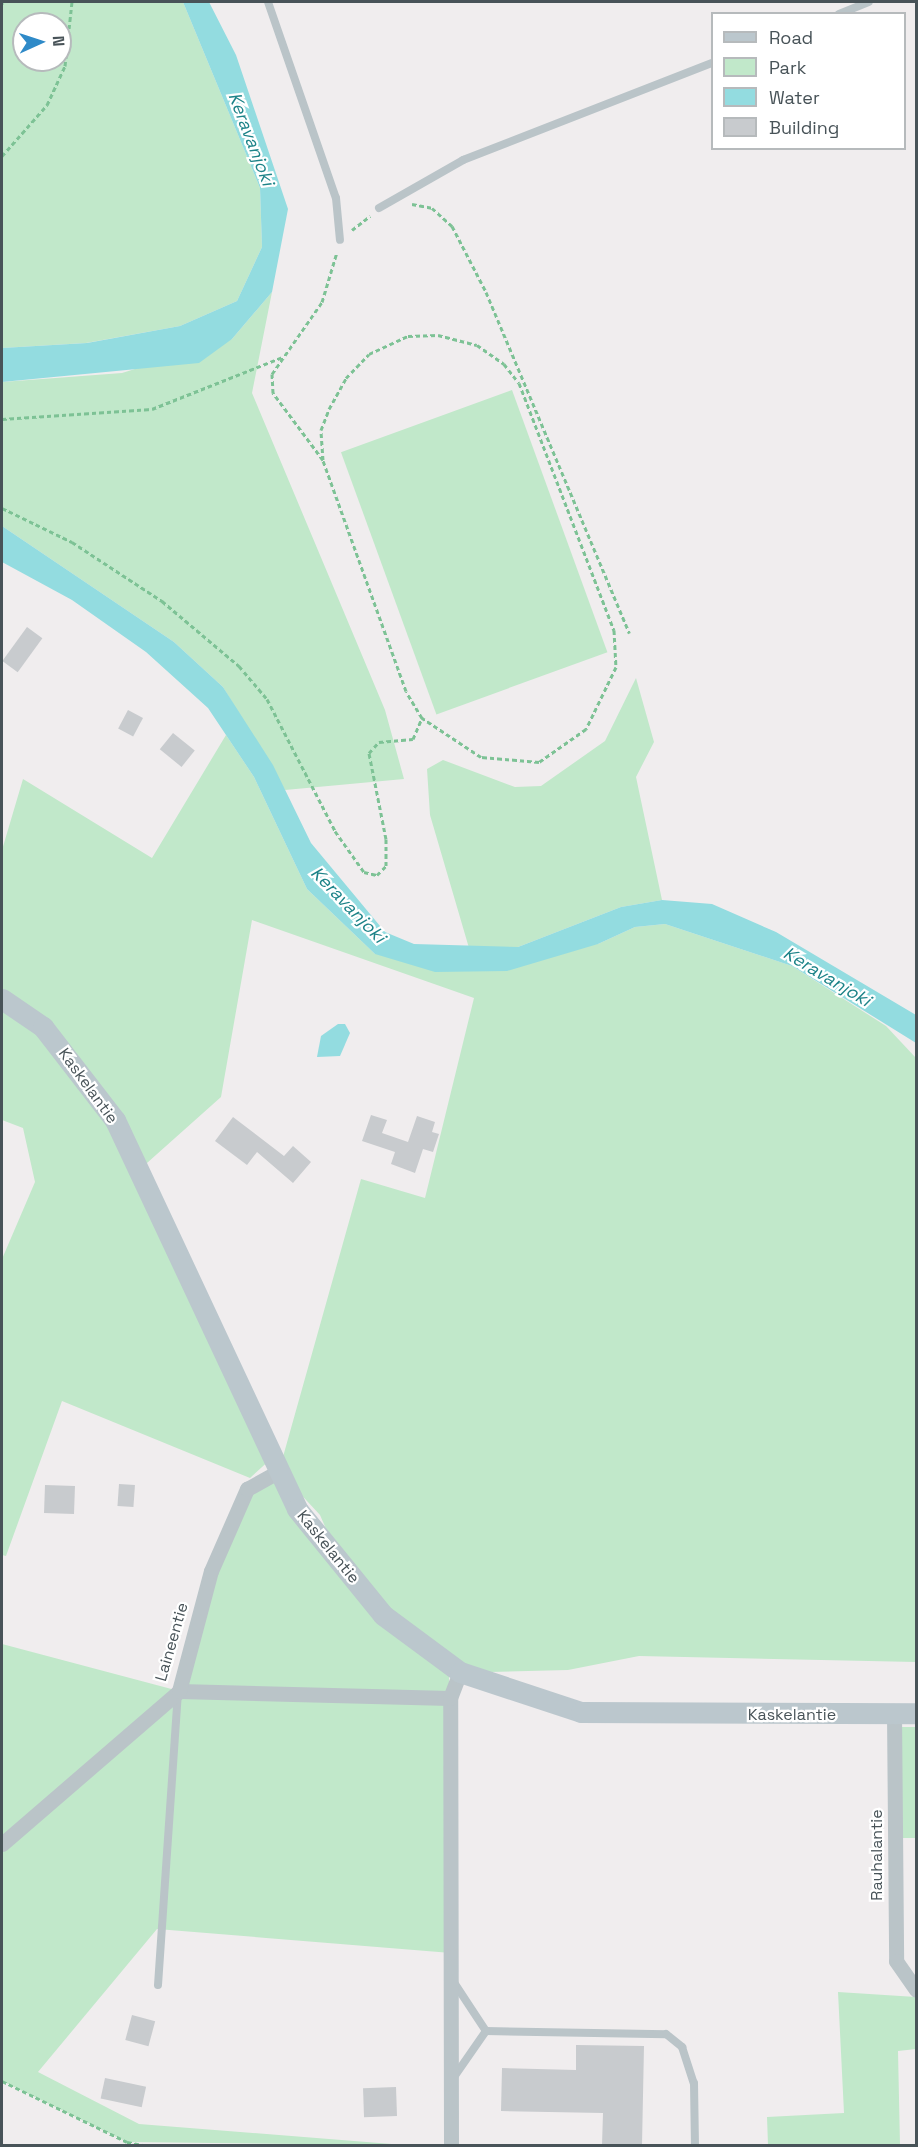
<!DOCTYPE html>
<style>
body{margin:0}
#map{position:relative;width:918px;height:2147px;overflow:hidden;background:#f0edee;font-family:"Space Grotesk",sans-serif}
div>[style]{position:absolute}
.green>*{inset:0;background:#c1e8ca;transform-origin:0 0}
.water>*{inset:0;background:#93dce0}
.building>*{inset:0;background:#c8cbce;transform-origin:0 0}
.path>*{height:3px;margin-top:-1.5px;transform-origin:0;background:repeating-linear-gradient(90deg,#7dc295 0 4.5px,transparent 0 7.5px)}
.lane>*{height:8px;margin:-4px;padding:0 4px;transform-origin:4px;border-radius:4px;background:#bac4c8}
.street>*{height:15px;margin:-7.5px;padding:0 7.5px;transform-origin:7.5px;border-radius:7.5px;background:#bac4c8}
.secondary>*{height:21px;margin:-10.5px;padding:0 10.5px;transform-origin:10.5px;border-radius:10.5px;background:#bbc7cd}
span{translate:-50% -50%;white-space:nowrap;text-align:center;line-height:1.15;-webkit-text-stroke:4.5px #fff;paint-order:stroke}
.street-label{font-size:16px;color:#485358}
.water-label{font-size:18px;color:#1d8388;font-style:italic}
.frame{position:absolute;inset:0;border:3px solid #485358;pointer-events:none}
.legend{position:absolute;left:711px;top:12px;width:195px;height:138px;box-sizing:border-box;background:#fff;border:2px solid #b6babc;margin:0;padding:8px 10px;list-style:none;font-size:18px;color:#485358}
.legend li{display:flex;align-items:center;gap:12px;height:30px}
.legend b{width:30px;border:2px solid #b6babc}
.north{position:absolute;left:12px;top:12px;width:60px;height:60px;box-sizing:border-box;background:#fff;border:2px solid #b6babc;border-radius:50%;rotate:87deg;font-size:16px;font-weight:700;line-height:24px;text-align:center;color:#485358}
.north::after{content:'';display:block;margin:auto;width:21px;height:27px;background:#2f8ac8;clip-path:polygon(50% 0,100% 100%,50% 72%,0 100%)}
</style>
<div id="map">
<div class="green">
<i style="clip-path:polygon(evenodd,2px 2px,183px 2px,260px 188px,262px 247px,237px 301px,180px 326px,86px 343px,2px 348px,2px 2px,24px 24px,60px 24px,60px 60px,24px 60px,24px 24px)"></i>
<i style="clip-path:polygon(272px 292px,252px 393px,385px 710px,404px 779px,285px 790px,223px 687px,174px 642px,2px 526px,2px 382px,122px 373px,232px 339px)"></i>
<i style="left:512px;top:390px;width:279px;height:182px;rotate:70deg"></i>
<i style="clip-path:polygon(636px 678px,654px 742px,636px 777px,662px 900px,621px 907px,518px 947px,469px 948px,430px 815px,427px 769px,443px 760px,515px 787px,541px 786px,605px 741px)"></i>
<i style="clip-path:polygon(evenodd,226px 735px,254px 777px,307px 889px,375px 954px,598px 944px,635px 927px,665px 924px,792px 966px,886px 1026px,916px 1058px,916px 1662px,639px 1656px,568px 1670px,449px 1673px,451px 1953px,157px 1929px,38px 2072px,139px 2124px,404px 2145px,127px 2142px,2px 2081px,2px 1644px,179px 1691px,211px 1571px,247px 1489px,279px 1471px,361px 1179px,425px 1198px,474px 998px,252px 920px,221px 1097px,138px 1171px,272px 1458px,250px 1478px,62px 1401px,6px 1556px,2px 1555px,2px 1259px,35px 1182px,23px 1128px,2px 1120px,2px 850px,23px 779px,152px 858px,226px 735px,281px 1473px,320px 1515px,340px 1561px,281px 1473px)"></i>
<i style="left:895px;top:1727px;width:21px;height:111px"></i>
<i style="clip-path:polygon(838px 1992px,916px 1997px,916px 2049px,898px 2051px,900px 2145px,768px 2145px,767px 2117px,844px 2113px)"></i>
</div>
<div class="water">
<i style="clip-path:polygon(183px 2px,209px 2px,236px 55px,288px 209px,272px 292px,232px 339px,199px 363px,2px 382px,2px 348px,87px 343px,180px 326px,237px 301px,262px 247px,260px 188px)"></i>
<i style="clip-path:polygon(2px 526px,174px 642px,223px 687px,273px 765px,311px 843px,385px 932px,414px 944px,518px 947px,621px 907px,662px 900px,712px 904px,776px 932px,916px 1015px,916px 1043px,792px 966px,665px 924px,635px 927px,598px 944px,507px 971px,435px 972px,375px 954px,307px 889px,254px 777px,208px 708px,146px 652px,72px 600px,2px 562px)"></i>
<i style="clip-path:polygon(338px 1024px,345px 1024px,350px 1033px,340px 1056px,317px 1057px,321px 1036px)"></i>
</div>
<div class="building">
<i style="left:27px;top:627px;width:19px;height:42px;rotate:36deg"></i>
<i style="left:128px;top:710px;width:17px;height:21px;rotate:28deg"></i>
<i style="left:173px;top:733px;width:28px;height:21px;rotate:39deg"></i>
<i style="clip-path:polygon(371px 1115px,387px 1120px,382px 1133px,408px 1142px,417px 1116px,435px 1122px,432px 1132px,439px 1134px,433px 1152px,423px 1149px,415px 1173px,391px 1164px,395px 1152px,362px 1141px)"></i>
<i style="clip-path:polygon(233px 1117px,284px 1156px,293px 1146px,311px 1162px,293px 1183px,257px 1152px,247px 1165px,215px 1141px)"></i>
<i style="left:119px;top:1484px;width:16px;height:22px;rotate:4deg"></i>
<i style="left:45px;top:1485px;width:30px;height:28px;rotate:2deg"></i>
<i style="left:132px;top:2015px;width:24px;height:26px;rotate:15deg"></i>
<i style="clip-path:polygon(576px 2045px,644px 2046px,642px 2145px,602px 2145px,603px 2113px,501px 2111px,502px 2068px,576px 2070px)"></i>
<i style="left:105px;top:2078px;width:42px;height:21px;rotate:12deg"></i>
<i style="left:396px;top:2087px;width:29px;height:33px;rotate:88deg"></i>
</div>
<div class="path">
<i style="left:2px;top:5px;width:3px;rotate:-90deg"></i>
<i style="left:2px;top:156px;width:68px;rotate:-48.6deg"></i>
<i style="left:47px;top:105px;width:43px;rotate:-65.2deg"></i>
<i style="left:65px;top:66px;width:64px;rotate:-83.8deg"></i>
<i style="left:412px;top:204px;width:20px;rotate:11deg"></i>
<i style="left:432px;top:208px;width:27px;rotate:42deg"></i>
<i style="left:452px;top:226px;width:74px;rotate:62.7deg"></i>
<i style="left:486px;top:292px;width:370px;rotate:67.2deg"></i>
<i style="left:352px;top:230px;width:23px;rotate:-38deg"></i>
<i style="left:2px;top:419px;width:150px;rotate:-3.8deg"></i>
<i style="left:152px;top:409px;width:141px;rotate:-21.7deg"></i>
<i style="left:323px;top:460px;width:30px;rotate:-94deg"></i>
<i style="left:321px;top:430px;width:22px;rotate:-69deg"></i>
<i style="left:329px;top:409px;width:35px;rotate:-61deg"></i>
<i style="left:346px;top:378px;width:33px;rotate:-46deg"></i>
<i style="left:369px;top:354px;width:43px;rotate:-24.8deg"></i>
<i style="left:408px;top:336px;width:30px;rotate:-2deg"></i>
<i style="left:438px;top:335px;width:40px;rotate:14.4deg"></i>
<i style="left:477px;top:345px;width:33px;rotate:35deg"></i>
<i style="left:504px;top:364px;width:24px;rotate:52deg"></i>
<i style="left:519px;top:383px;width:265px;rotate:69deg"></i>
<i style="left:614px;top:630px;width:37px;rotate:87deg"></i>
<i style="left:616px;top:667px;width:69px;rotate:115.8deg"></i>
<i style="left:586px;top:729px;width:57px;rotate:144.9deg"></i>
<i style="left:539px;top:762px;width:58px;rotate:-175.1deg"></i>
<i style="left:481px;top:757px;width:71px;rotate:-146.5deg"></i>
<i style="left:422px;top:718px;width:31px;rotate:-121deg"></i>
<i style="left:406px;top:691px;width:245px;rotate:-109.8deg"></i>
<i style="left:323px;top:460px;width:84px;rotate:-126.7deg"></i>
<i style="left:273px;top:393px;width:19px;rotate:-93deg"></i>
<i style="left:272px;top:374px;width:88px;rotate:-55.2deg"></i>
<i style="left:322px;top:302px;width:52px;rotate:-73.3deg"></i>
<i style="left:2px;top:508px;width:78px;rotate:25.9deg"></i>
<i style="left:72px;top:542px;width:108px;rotate:33.2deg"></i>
<i style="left:162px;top:601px;width:101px;rotate:40.2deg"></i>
<i style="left:239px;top:666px;width:43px;rotate:49.7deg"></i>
<i style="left:267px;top:699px;width:148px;rotate:62.7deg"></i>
<i style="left:335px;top:831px;width:50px;rotate:54.7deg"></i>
<i style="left:364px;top:872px;width:13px;rotate:13deg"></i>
<i style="left:377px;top:875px;width:13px;rotate:-45deg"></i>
<i style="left:386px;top:866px;width:27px;rotate:-90deg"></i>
<i style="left:386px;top:839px;width:88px;rotate:-101.2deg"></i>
<i style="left:369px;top:753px;width:15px;rotate:-48deg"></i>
<i style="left:379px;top:742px;width:34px;rotate:-5deg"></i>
<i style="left:413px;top:739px;width:23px;rotate:-67deg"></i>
<i style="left:2px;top:2081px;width:139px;rotate:26deg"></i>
<i style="left:127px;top:2142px;width:21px;rotate:11deg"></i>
</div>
<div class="lane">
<i style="left:268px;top:2px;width:207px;rotate:70.9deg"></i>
<i style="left:336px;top:198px;width:42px;rotate:84.6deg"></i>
<i style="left:839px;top:14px;width:32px;rotate:-22deg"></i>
<i style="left:379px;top:208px;width:97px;rotate:-29.7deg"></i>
<i style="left:463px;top:160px;width:267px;rotate:-21.3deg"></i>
<i style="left:453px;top:1981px;width:60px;rotate:56.6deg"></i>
<i style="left:486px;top:2031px;width:180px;rotate:1deg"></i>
<i style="left:666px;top:2034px;width:21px;rotate:39deg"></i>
<i style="left:682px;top:2047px;width:38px;rotate:72deg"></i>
<i style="left:694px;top:2083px;width:63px;rotate:89.1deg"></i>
<i style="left:158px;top:1985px;width:292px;rotate:-86.1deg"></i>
<i style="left:454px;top:2077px;width:56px;rotate:-55.2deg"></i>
</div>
<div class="street">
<i style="left:179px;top:1691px;width:271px;rotate:1.5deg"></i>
<i style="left:894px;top:1713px;width:248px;rotate:89.5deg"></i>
<i style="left:896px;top:1961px;width:35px;rotate:55deg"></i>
<i style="left:2px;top:1844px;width:234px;rotate:-40.8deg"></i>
<i style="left:179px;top:1691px;width:124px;rotate:-75.1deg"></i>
<i style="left:211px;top:1571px;width:90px;rotate:-66.3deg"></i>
<i style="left:247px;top:1489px;width:37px;rotate:-29deg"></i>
<i style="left:451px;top:2146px;width:448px;rotate:-90.1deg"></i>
<i style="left:450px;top:1698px;width:28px;rotate:-69deg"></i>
</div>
<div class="secondary">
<i style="left:2px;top:999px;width:50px;rotate:34.3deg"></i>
<i style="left:43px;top:1027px;width:118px;rotate:52.3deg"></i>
<i style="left:115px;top:1120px;width:429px;rotate:64.9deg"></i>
<i style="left:297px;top:1509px;width:136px;rotate:50.9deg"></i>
<i style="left:383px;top:1615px;width:96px;rotate:36.5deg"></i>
<i style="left:460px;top:1672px;width:127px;rotate:18.3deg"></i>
<i style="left:581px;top:1712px;width:335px;rotate:0.2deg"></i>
</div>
<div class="street-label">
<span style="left:88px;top:1086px;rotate:54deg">Kaskelantie</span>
<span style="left:328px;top:1547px;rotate:51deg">Kaskelantie</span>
<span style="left:172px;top:1642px;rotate:-74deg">Laineentie</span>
<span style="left:792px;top:1715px">Kaskelantie</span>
<span style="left:877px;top:1855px;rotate:-90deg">Rauhalantie</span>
</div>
<div class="water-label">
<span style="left:251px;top:139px;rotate:69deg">Keravanjoki</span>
<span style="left:348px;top:905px;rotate:46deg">Keravanjoki</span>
<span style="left:827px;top:977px;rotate:31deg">Keravanjoki</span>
</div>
<div class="frame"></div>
<ul class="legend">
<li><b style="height:8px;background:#bbc7cd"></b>Road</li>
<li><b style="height:16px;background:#c1e8ca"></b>Park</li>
<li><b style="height:16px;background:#93dce0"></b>Water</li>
<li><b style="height:16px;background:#c8cbce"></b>Building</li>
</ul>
<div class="north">N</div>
</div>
